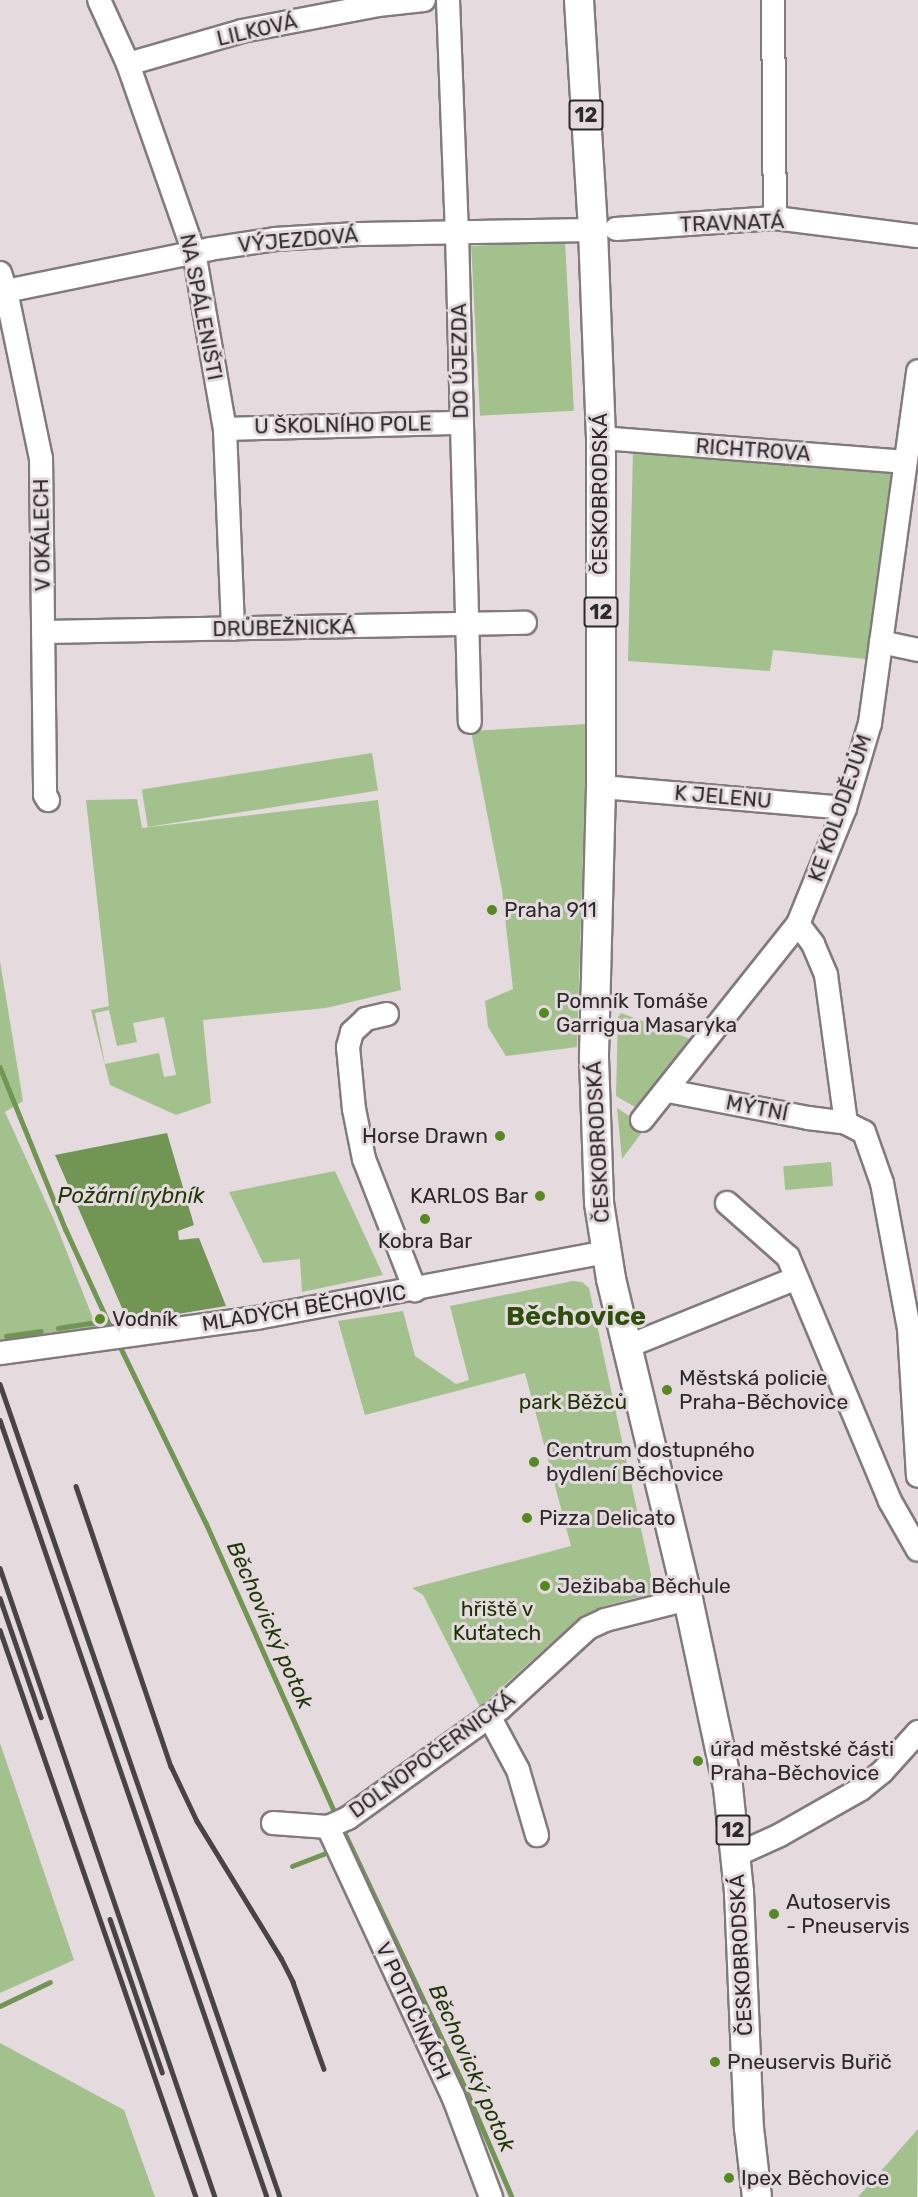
<!DOCTYPE html>
<meta charset="utf-8">
<style>
body{margin:0}
#map{position:relative;width:918px;height:2197px;overflow:hidden;background:#e5dbdf;font-family:Rubik,sans-serif}
div>[style]{position:absolute}
.green>*{inset:0;background:#a2c18d;transform-origin:0 0}
.water>*{inset:0;background:#719653}
.stream>*{height:4.5px;margin:-2.25px;padding:0 2.25px;transform-origin:2.25px;border-radius:2.25px;background:#719653}
.roads{filter:drop-shadow(2px 0 #837a7d) drop-shadow(-2px 0 #837a7d) drop-shadow(0 2px #837a7d) drop-shadow(0 -2px #837a7d)}
.minor>*{height:22px;margin:-11px;padding:0 11px;transform-origin:11px;border-radius:11px;background:#fff}
.major>*{height:28px;margin:-14px;padding:0 14px;transform-origin:14px;border-radius:14px;background:#fff}
.rail>*{height:4.5px;margin:-2.25px;padding:0 2.25px;transform-origin:2.25px;border-radius:2.25px;background:#484445}
.dots>*{width:16px;height:16px;translate:-50% -50%;box-sizing:border-box;border:3px solid #e5dbdf;border-radius:50%}
span{translate:-50% -50%;white-space:nowrap;text-align:center;line-height:1.15;-webkit-text-stroke:6px #e5dbdf;paint-order:stroke}
.shield-label span{padding:2px 4px;background:#e5dbdf;border:2px solid;border-radius:4px;-webkit-text-stroke-width:0}
.shield-label{font-size:20px;color:#2d2a2b;font-weight:700}
.street-label{font-size:21px;color:#2d2a2b}
.poi-label{font-size:21px;color:#2d2a2b}
.left{translate:0 -50%;text-align:left}
.right{translate:-100% -50%;text-align:right}
.park-label{font-size:21px;color:#1a3301}
.water-label{font-size:22px;color:#1e3705;font-style:italic}
.district-label{font-size:27px;color:#2e4f0c;font-weight:700}
</style>
<div id="map">
<div class="green">
<i style="left:565px;top:241px;width:170px;height:94px;rotate:87deg"></i>
<i style="clip-path:polygon(633px 451px,892px 474px,866px 659px,773px 650px,770px 671px,628px 661px)"></i>
<i style="clip-path:polygon(587px 724px,577px 1047px,506px 1056px,488px 1027px,485px 1001px,513px 989px,502px 890px,471px 731px)"></i>
<i style="left:372px;top:753px;width:38px;height:233px;rotate:81deg"></i>
<i style="clip-path:polygon(evenodd,137px 799px,142px 828px,378px 800px,401px 990px,326px 1008px,203px 1020px,211px 1103px,176px 1115px,110px 1085px,91px 1010px,109px 1006px,86px 800px,137px 799px,109px 1010px,117px 1046px,137px 1042px,133px 1023px,164px 1017px,176px 1075px,164px 1077px,159px 1053px,105px 1064px,95px 1013px,109px 1010px)"></i>
<i style="clip-path:polygon(0 961px,23px 1101px,5px 1112px,55px 1222px,92px 1316px,95px 1329px,0 1341px)"></i>
<i style="clip-path:polygon(621px 1013px,696px 1041px,642px 1111px,616px 1096px,618px 1017px)"></i>
<i style="clip-path:polygon(617px 1108px,631px 1117px,643px 1131px,622px 1159px)"></i>
<i style="left:831px;top:1162px;width:24px;height:48px;rotate:85deg"></i>
<i style="clip-path:polygon(335px 1171px,383px 1275px,302px 1292px,300px 1259px,263px 1263px,229px 1192px)"></i>
<i style="clip-path:polygon(573px 1281px,582px 1282px,589px 1288px,655px 1593px,604px 1606px,578px 1619px,480px 1707px,423px 1595px,412px 1588px,571px 1546px,525px 1373px,365px 1415px,338px 1321px,403px 1311px,415px 1356px,456px 1384px,469px 1380px,450px 1306px)"></i>
<i style="clip-path:polygon(0 1743px,74px 1960px,0 1993px)"></i>
<i style="clip-path:polygon(0 2043px,124px 2110px,155px 2197px,0 2197px)"></i>
<i style="clip-path:polygon(918px 2129px,917px 2197px,858px 2197px)"></i>
</div>
<div class="water">
<i style="clip-path:polygon(167px 1133px,194px 1225px,178px 1231px,179px 1240px,199px 1238px,226px 1306px,135px 1321px,127px 1311px,121px 1311px,122px 1308px,55px 1155px)"></i>
</div>
<div class="stream">
<i style="left:0;top:1067px;width:176px;rotate:68deg"></i>
<i style="left:66px;top:1230px;width:112px;rotate:65.3deg"></i>
<i style="left:58px;top:1328px;width:32px;rotate:-9deg"></i>
<i style="left:90px;top:1323px;width:19px;rotate:3deg"></i>
<i style="left:6px;top:1336px;width:35px;rotate:-8deg"></i>
<i style="left:118px;top:1342px;width:201px;rotate:64.1deg"></i>
<i style="left:206px;top:1523px;width:322px;rotate:66deg"></i>
<i style="left:342px;top:1827px;width:285px;rotate:64.7deg"></i>
<i style="left:464px;top:2085px;width:122px;rotate:66.8deg"></i>
<i style="left:292px;top:1866px;width:40px;rotate:-21deg"></i>
<i style="left:0;top:2006px;width:55px;rotate:-25.6deg"></i>
</div>
<div class="roads">
<div class="minor">
<i style="left:99px;top:0;width:70px;rotate:65.6deg"></i>
<i style="left:128px;top:64px;width:199px;rotate:70.7deg"></i>
<i style="left:194px;top:252px;width:180px;rotate:80.1deg"></i>
<i style="left:225px;top:429px;width:200px;rotate:87.7deg"></i>
<i style="left:448px;top:0;width:233px;rotate:87.8deg"></i>
<i style="left:457px;top:233px;width:489px;rotate:88.5deg"></i>
<i style="left:773px;top:0;width:218px;rotate:89.5deg"></i>
<i style="left:128px;top:64px;width:119px;rotate:-16.1deg"></i>
<i style="left:242px;top:31px;width:138px;rotate:-10.8deg"></i>
<i style="left:378px;top:5px;width:46px;rotate:-6.2deg"></i>
<i style="left:616px;top:229px;width:159px;rotate:-4deg"></i>
<i style="left:775px;top:218px;width:144px;rotate:7.2deg"></i>
<i style="left:0;top:273px;width:19px;rotate:72deg"></i>
<i style="left:6px;top:291px;width:171px;rotate:78.2deg"></i>
<i style="left:41px;top:458px;width:337px;rotate:89.3deg"></i>
<i style="left:45px;top:795px;width:6px;rotate:59deg"></i>
<i style="left:6px;top:291px;width:208px;rotate:-11.6deg"></i>
<i style="left:210px;top:249px;width:66px;rotate:-8.7deg"></i>
<i style="left:275px;top:239px;width:82px;rotate:-3.5deg"></i>
<i style="left:357px;top:234px;width:236px;rotate:-1deg"></i>
<i style="left:225px;top:429px;width:236px;rotate:-1.5deg"></i>
<i style="left:601px;top:438px;width:305px;rotate:4.5deg"></i>
<i style="left:43px;top:632px;width:482px;rotate:-1.1deg"></i>
<i style="left:881px;top:642px;width:38px;rotate:12deg"></i>
<i style="left:601px;top:787px;width:245px;rotate:4.9deg"></i>
<i style="left:798px;top:924px;width:25px;rotate:53deg"></i>
<i style="left:813px;top:944px;width:34px;rotate:67deg"></i>
<i style="left:826px;top:975px;width:149px;rotate:82.3deg"></i>
<i style="left:387px;top:1014px;width:22px;rotate:167deg"></i>
<i style="left:366px;top:1019px;width:19px;rotate:137deg"></i>
<i style="left:352px;top:1032px;width:16px;rotate:105deg"></i>
<i style="left:348px;top:1047px;width:62px;rotate:84.5deg"></i>
<i style="left:354px;top:1109px;width:51px;rotate:78.7deg"></i>
<i style="left:364px;top:1159px;width:141px;rotate:68.7deg"></i>
<i style="left:668px;top:1091px;width:143px;rotate:10.9deg"></i>
<i style="left:808px;top:1118px;width:38px;rotate:7deg"></i>
<i style="left:846px;top:1123px;width:20px;rotate:27deg"></i>
<i style="left:864px;top:1132px;width:54px;rotate:70.6deg"></i>
<i style="left:882px;top:1183px;width:148px;rotate:79.5deg"></i>
<i style="left:909px;top:1329px;width:147px;rotate:86.5deg"></i>
<i style="left:642px;top:1120px;width:251px;rotate:-51.5deg"></i>
<i style="left:798px;top:924px;width:125px;rotate:-67.9deg"></i>
<i style="left:845px;top:808px;width:89px;rotate:-73.6deg"></i>
<i style="left:870px;top:723px;width:355px;rotate:-82.2deg"></i>
<i style="left:727px;top:1203px;width:81px;rotate:41.5deg"></i>
<i style="left:788px;top:1257px;width:264px;rotate:67.3deg"></i>
<i style="left:890px;top:1501px;width:56px;rotate:60.3deg"></i>
<i style="left:626px;top:1347px;width:184px;rotate:-22deg"></i>
<i style="left:0;top:1353px;width:259px;rotate:-7.8deg"></i>
<i style="left:257px;top:1318px;width:354px;rotate:-10.7deg"></i>
<i style="left:489px;top:1716px;width:61px;rotate:61.8deg"></i>
<i style="left:518px;top:1770px;width:68px;rotate:73.7deg"></i>
<i style="left:273px;top:1823px;width:55px;rotate:4.2deg"></i>
<i style="left:328px;top:1827px;width:22px;rotate:-24deg"></i>
<i style="left:348px;top:1818px;width:188px;rotate:-35.7deg"></i>
<i style="left:501px;top:1708px;width:118px;rotate:-42.6deg"></i>
<i style="left:588px;top:1628px;width:19px;rotate:-25deg"></i>
<i style="left:605px;top:1620px;width:86px;rotate:-14.2deg"></i>
<i style="left:328px;top:1827px;width:297px;rotate:65.1deg"></i>
<i style="left:453px;top:2096px;width:108px;rotate:69.4deg"></i>
<i style="left:736px;top:1855px;width:48px;rotate:-24.4deg"></i>
<i style="left:780px;top:1835px;width:93px;rotate:-29.6deg"></i>
<i style="left:861px;top:1789px;width:27px;rotate:-39deg"></i>
<i style="left:882px;top:1772px;width:54px;rotate:-48deg"></i>
</div>
<div class="major">
<i style="left:579px;top:0;width:230px;rotate:86.5deg"></i>
<i style="left:593px;top:230px;width:208px;rotate:87.8deg"></i>
<i style="left:601px;top:438px;width:349px;rotate:90deg"></i>
<i style="left:601px;top:787px;width:271px;rotate:91.5deg"></i>
<i style="left:594px;top:1058px;width:145px;rotate:88deg"></i>
<i style="left:599px;top:1203px;width:77px;rotate:81deg"></i>
<i style="left:611px;top:1279px;width:329px;rotate:76.5deg"></i>
<i style="left:688px;top:1599px;width:192px;rotate:78deg"></i>
<i style="left:728px;top:1787px;width:106px;rotate:84deg"></i>
<i style="left:739px;top:1892px;width:236px;rotate:87.6deg"></i>
<i style="left:749px;top:2128px;width:69px;rotate:83.4deg"></i>
</div>
</div>
<div class="rail">
<i style="left:0;top:1384px;width:860px;rotate:71deg"></i>
<i style="left:0;top:1420px;width:822px;rotate:71.04deg"></i>
<i style="left:76px;top:1486px;width:296px;rotate:71.3deg"></i>
<i style="left:171px;top:1766px;width:61px;rotate:64.7deg"></i>
<i style="left:197px;top:1821px;width:161px;rotate:58.5deg"></i>
<i style="left:281px;top:1958px;width:27px;rotate:63deg"></i>
<i style="left:293px;top:1982px;width:92px;rotate:70.4deg"></i>
<i style="left:0;top:1568px;width:665px;rotate:71.13deg"></i>
<i style="left:0;top:1598px;width:126px;rotate:71deg"></i>
<i style="left:0;top:1630px;width:600px;rotate:70.93deg"></i>
<i style="left:110px;top:1919px;width:162px;rotate:71.2deg"></i>
</div>
<div class="dots">
<i style="left:492px;top:910px;background:#558921"></i>
<i style="left:544px;top:1013px;background:#558921"></i>
<i style="left:500px;top:1136px;background:#558921"></i>
<i style="left:540px;top:1196px;background:#558921"></i>
<i style="left:425px;top:1219px;background:#558921"></i>
<i style="left:100px;top:1319px;background:#558921"></i>
<i style="left:667px;top:1390px;background:#558921"></i>
<i style="left:534px;top:1462px;background:#558921"></i>
<i style="left:527px;top:1518px;background:#558921"></i>
<i style="left:545px;top:1586px;background:#558921"></i>
<i style="left:698px;top:1761px;background:#558921"></i>
<i style="left:774px;top:1914px;background:#558921"></i>
<i style="left:715px;top:2062px;background:#558921"></i>
<i style="left:729px;top:2178px;background:#558921"></i>
</div>
<div class="shield-label">
<span style="left:586px;top:115px">12</span>
<span style="left:601px;top:612px">12</span>
<span style="left:733px;top:1830px">12</span>
</div>
<div class="street-label">
<span style="left:257px;top:30px;rotate:-13deg">LILKOVÁ</span>
<span style="left:732px;top:223px;rotate:-2deg">TRAVNATÁ</span>
<span style="left:298px;top:240px;rotate:-5deg">VÝJEZDOVÁ</span>
<span style="left:201px;top:307px;rotate:79deg">NA SPÁLENIŠTI</span>
<span style="left:460px;top:361px;rotate:-91deg">DO ÚJEZDA</span>
<span style="left:343px;top:425px;rotate:-1deg">U ŠKOLNÍHO POLE</span>
<span style="left:753px;top:450px;rotate:4deg">RICHTROVA</span>
<span style="left:600px;top:494px;rotate:-90deg">ČESKOBRODSKÁ</span>
<span style="left:42px;top:535px;rotate:-91deg">V OKÁLECH</span>
<span style="left:284px;top:628px;rotate:-1deg">DRŮBEŽNICKÁ</span>
<span style="left:723px;top:797px;rotate:5deg">K JELENU</span>
<span style="left:840px;top:808px;rotate:-71deg">KE KOLODĚJŮM</span>
<span style="left:757px;top:1108px;rotate:11deg">MÝTNÍ</span>
<span style="left:598px;top:1142px;rotate:-93deg">ČESKOBRODSKÁ</span>
<span style="left:304px;top:1308px;rotate:-9deg">MLADÝCH BĚCHOVIC</span>
<span style="left:432px;top:1755px;rotate:-36deg">DOLNOPOČERNICKÁ</span>
<span style="left:741px;top:1955px;rotate:-93deg">ČESKOBRODSKÁ</span>
<span style="left:413px;top:2011px;rotate:65deg">V POTOČINÁCH</span>
</div>
<div class="poi-label">
<span class="left" style="left:504px;top:910px">Praha 911</span>
<span class="left" style="left:556px;top:1013px">Pomník Tomáše<br>Garrigua Masaryka</span>
<span class="right" style="left:488px;top:1136px">Horse Drawn</span>
<span class="right" style="left:528px;top:1196px">KARLOS Bar</span>
<span style="left:425px;top:1241px">Kobra Bar</span>
<span class="left" style="left:112px;top:1319px">Vodník</span>
<span class="left" style="left:679px;top:1390px">Městská policie<br>Praha-Běchovice</span>
<span class="left" style="left:546px;top:1462px">Centrum dostupného<br>bydlení Běchovice</span>
<span class="left" style="left:539px;top:1518px">Pizza Delicato</span>
<span class="left" style="left:557px;top:1586px">Ježibaba Běchule</span>
<span class="left" style="left:710px;top:1761px">úřad městské části<br>Praha-Běchovice</span>
<span class="left" style="left:786px;top:1914px">Autoservis<br>- Pneuservis</span>
<span class="left" style="left:727px;top:2062px">Pneuservis Buřič</span>
<span class="left" style="left:741px;top:2178px">Ipex Běchovice</span>
</div>
<div class="park-label">
<span style="left:573px;top:1402px">park Běžců</span>
<span style="left:497px;top:1621px">hřiště v<br>Kuťatech</span>
</div>
<div class="water-label">
<span style="left:131px;top:1196px">Požární rybník</span>
<span style="left:270px;top:1625px;rotate:66deg">Běchovický potok</span>
<span style="left:472px;top:2068px;rotate:66deg">Běchovický potok</span>
</div>
<div class="district-label">
<span style="left:576px;top:1317px">Běchovice</span>
</div>
</div>
